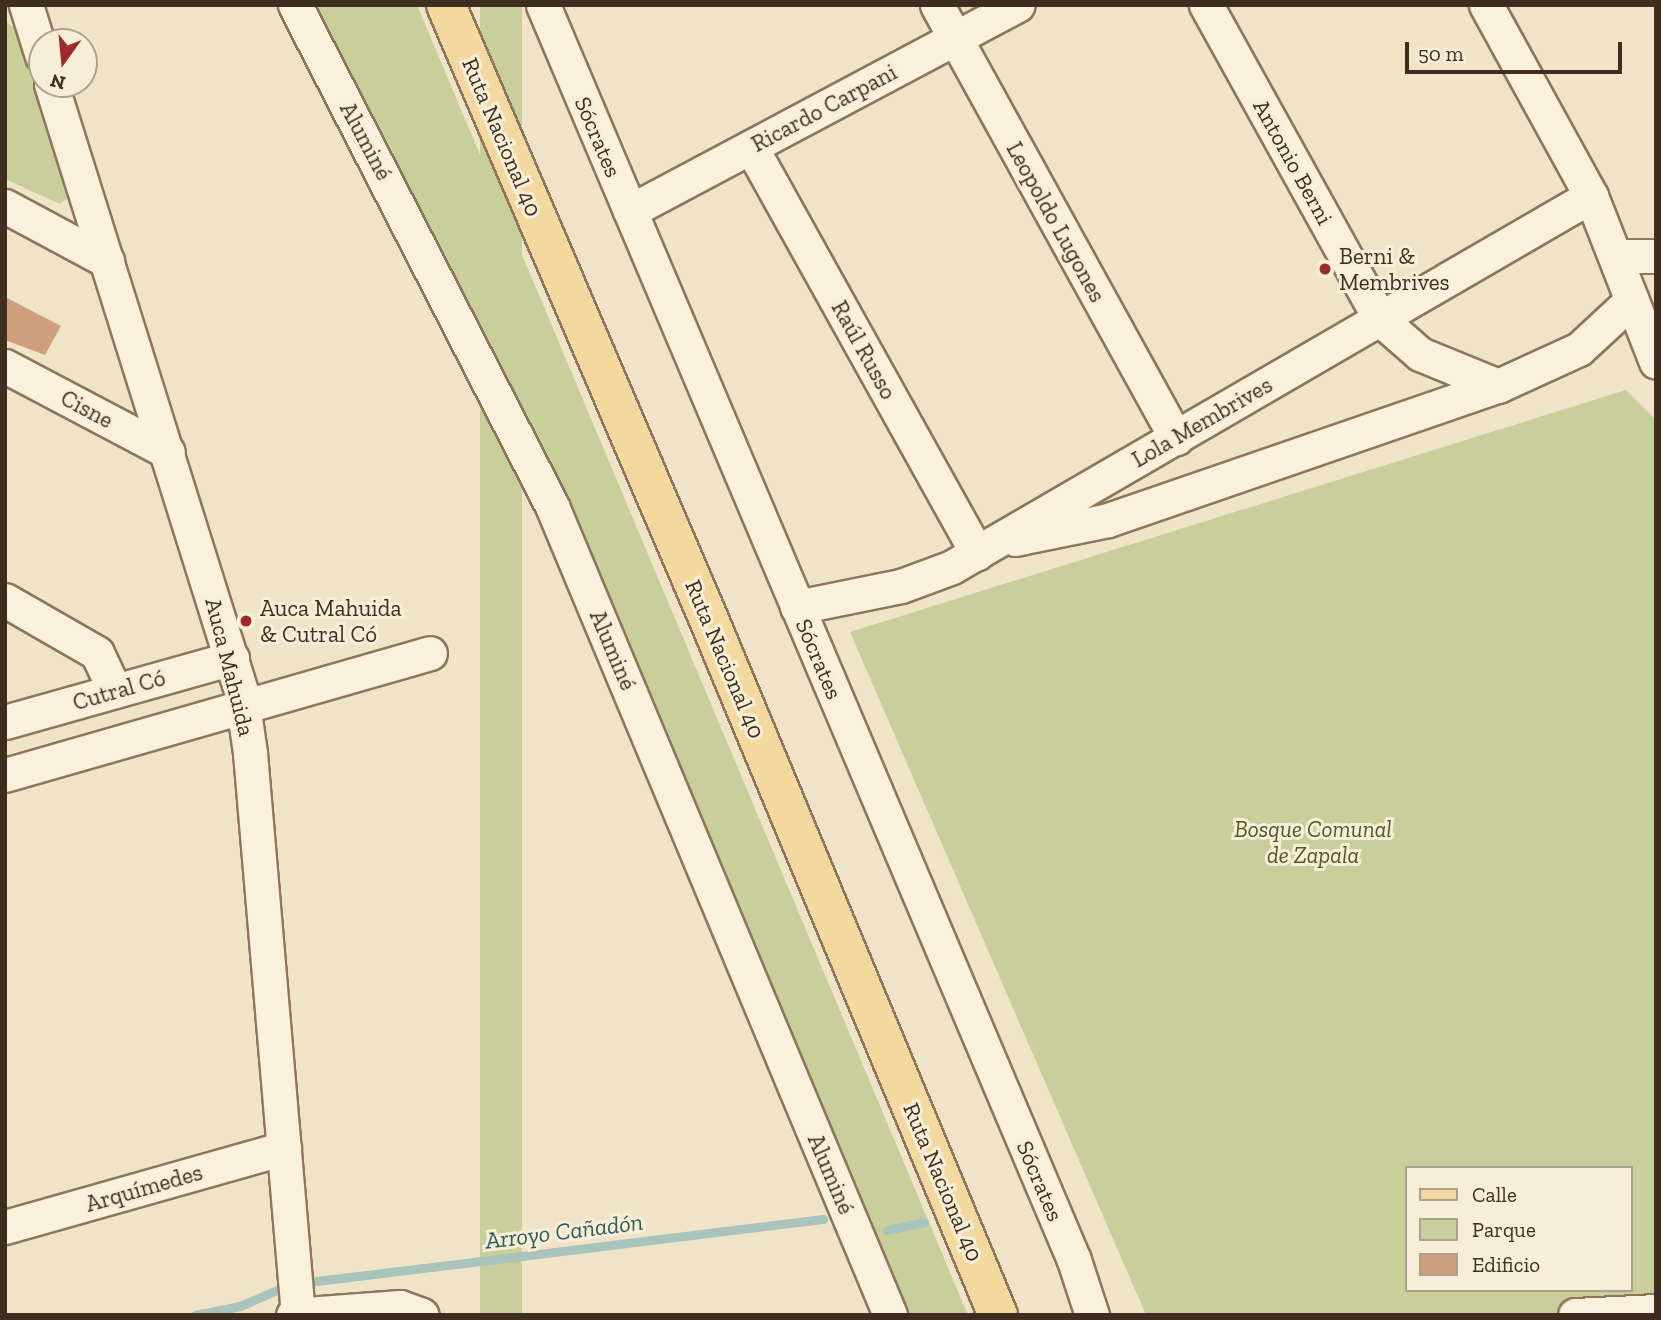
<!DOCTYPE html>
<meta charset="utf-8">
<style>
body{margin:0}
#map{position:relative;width:1661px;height:1320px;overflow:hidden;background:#f0e4c8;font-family:"Zilla Slab",serif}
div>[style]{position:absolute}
.green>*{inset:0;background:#c9cf9b;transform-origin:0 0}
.stream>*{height:9px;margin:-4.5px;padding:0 4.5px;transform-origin:4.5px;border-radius:4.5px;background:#a9c4bc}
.building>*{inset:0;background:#cf9f7d}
.roads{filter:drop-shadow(2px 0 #8d765c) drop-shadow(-2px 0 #8d765c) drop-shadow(0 2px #8d765c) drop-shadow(0 -2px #8d765c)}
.minor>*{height:33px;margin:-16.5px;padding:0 16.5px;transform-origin:16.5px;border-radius:16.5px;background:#faf1dc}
.major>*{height:38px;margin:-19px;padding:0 19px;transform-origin:19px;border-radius:19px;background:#f3d9a0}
.dots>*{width:19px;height:19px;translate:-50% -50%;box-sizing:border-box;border:4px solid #f7eed8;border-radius:50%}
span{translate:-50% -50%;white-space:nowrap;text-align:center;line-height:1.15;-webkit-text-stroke:6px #f7eed8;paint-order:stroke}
.street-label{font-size:23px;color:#3d2e20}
.poi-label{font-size:23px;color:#3d2e20}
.left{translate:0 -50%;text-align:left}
.park-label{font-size:23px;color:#4d5a26;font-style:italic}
.water-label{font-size:24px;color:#2f5d5a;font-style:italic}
.frame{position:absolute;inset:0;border:7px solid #3d2e20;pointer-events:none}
.legend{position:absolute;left:1405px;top:1166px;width:228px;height:126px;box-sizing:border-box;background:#f7eed8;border:2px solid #ada18e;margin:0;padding:9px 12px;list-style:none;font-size:21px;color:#3d2e20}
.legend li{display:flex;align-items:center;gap:14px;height:35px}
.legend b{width:35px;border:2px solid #ada18e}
.north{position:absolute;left:28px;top:28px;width:70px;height:70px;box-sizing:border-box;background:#f7eed8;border:2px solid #ada18e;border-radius:50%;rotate:195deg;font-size:19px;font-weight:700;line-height:28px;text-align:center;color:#3d2e20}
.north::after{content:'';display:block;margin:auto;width:24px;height:32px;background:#9e2a2b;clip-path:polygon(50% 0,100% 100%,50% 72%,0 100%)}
.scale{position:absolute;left:1405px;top:42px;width:217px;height:32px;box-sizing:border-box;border:4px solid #3d2e20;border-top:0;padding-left:9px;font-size:21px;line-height:24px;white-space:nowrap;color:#3d2e20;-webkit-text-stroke:5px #f7eed8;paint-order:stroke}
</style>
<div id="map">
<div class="green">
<i style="clip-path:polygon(314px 5px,417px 5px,968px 1315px,908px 1315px,561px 484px)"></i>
<i style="left:480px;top:5px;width:42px;height:1420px"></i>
<i style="clip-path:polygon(5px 21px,15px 28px,68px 187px,67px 198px,60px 204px,5px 179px)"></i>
<i style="clip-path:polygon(evenodd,1626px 390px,1656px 420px,1656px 1315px,1146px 1315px,850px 632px,1626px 390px,1407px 1168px,1631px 1168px,1631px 1290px,1407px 1290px,1407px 1168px)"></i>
</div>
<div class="stream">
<i style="left:887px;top:1230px;width:38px;rotate:-12deg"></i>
<i style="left:309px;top:1282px;width:518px;rotate:-6.99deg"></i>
<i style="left:195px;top:1315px;width:46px;rotate:-11.3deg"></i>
<i style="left:240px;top:1306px;width:40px;rotate:-23.4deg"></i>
</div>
<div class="building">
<i style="clip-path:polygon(5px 297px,61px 326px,45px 355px,5px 340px)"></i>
</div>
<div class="roads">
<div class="minor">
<i style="left:26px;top:5px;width:53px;rotate:72.6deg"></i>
<i style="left:295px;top:5px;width:563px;rotate:62.84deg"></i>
<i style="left:552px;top:506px;width:877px;rotate:67.32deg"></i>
<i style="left:543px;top:5px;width:1363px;rotate:67.07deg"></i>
<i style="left:1074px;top:1260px;width:58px;rotate:71.9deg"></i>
<i style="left:937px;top:5px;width:495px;rotate:61.1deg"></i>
<i style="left:1206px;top:5px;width:359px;rotate:61deg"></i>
<i style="left:1380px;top:319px;width:53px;rotate:41.2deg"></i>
<i style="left:1420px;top:354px;width:84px;rotate:22.3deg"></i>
<i style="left:1486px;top:5px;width:218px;rotate:61.2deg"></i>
<i style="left:1591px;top:196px;width:178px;rotate:68.6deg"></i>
<i style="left:51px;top:84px;width:636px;rotate:72.62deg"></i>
<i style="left:241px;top:691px;width:63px;rotate:81.7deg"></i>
<i style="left:250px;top:753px;width:564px;rotate:85.12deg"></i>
<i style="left:751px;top:147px;width:465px;rotate:60.9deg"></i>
<i style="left:5px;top:206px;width:116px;rotate:28.3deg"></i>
<i style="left:630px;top:211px;width:439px;rotate:-28deg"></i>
<i style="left:1615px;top:256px;width:41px"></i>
<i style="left:5px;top:366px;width:184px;rotate:27.8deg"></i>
<i style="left:1015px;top:539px;width:95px;rotate:-11.5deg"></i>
<i style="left:1108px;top:520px;width:412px;rotate:-19deg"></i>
<i style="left:1498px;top:386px;width:89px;rotate:-24.6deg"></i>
<i style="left:1579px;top:349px;width:72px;rotate:-42.8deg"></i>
<i style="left:5px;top:600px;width:106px;rotate:29.9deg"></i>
<i style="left:97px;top:653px;width:42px;rotate:64.7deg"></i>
<i style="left:797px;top:607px;width:106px;rotate:-11.4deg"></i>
<i style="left:901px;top:586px;width:54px;rotate:-20.4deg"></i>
<i style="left:952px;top:567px;width:739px;rotate:-30.14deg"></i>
<i style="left:5px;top:722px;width:236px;rotate:-15.7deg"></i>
<i style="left:5px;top:775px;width:442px;rotate:-16deg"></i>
<i style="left:5px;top:1227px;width:290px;rotate:-15.8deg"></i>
<i style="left:293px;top:1315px;width:107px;rotate:-4.3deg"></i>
<i style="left:400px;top:1307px;width:23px;rotate:20deg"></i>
<i style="left:1575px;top:1315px;width:81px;rotate:-2.8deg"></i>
</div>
<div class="major">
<i style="left:446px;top:5px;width:663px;rotate:66.84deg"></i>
<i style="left:707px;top:615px;width:758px;rotate:67.43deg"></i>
</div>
</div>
<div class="dots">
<i style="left:1325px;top:269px;background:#9e2a2b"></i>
<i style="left:246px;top:621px;background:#9e2a2b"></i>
</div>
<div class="street-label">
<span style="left:824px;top:108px;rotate:-28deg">Ricardo Carpani</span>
<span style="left:502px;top:137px;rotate:67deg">Ruta Nacional 40</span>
<span style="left:598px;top:137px;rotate:67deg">Sócrates</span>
<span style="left:366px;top:141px;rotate:62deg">Aluminé</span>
<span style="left:1293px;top:162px;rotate:61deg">Antonio Berni</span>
<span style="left:1056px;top:222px;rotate:61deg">Leopoldo Lugones</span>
<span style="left:864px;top:350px;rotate:61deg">Raúl Russo</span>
<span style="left:87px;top:409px;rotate:28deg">Cisne</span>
<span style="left:1202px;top:422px;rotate:-30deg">Lola Membrives</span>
<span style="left:613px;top:650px;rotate:67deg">Aluminé</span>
<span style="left:725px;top:659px;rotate:67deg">Ruta Nacional 40</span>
<span style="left:819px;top:659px;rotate:67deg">Sócrates</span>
<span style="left:230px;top:667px;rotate:76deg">Auca Mahuida</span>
<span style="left:119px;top:690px;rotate:-16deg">Cutral Có</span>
<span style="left:831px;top:1174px;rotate:67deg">Aluminé</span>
<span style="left:1040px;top:1181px;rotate:67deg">Sócrates</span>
<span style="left:943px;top:1182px;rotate:67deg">Ruta Nacional 40</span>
<span style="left:144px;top:1188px;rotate:-16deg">Arquímedes</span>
</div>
<div class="poi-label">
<span class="left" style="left:1339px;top:269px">Berni &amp;<br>Membrives</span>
<span class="left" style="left:260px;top:621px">Auca Mahuida<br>&amp; Cutral Có</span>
</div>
<div class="park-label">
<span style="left:1313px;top:842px">Bosque Comunal<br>de Zapala</span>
</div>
<div class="water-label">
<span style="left:564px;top:1231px;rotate:-7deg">Arroyo Cañadón</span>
</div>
<div class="frame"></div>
<ul class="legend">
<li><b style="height:9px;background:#f3d9a0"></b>Calle</li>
<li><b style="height:19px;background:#c9cf9b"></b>Parque</li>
<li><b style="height:19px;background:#cf9f7d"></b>Edificio</li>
</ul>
<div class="north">N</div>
<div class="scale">50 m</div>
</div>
